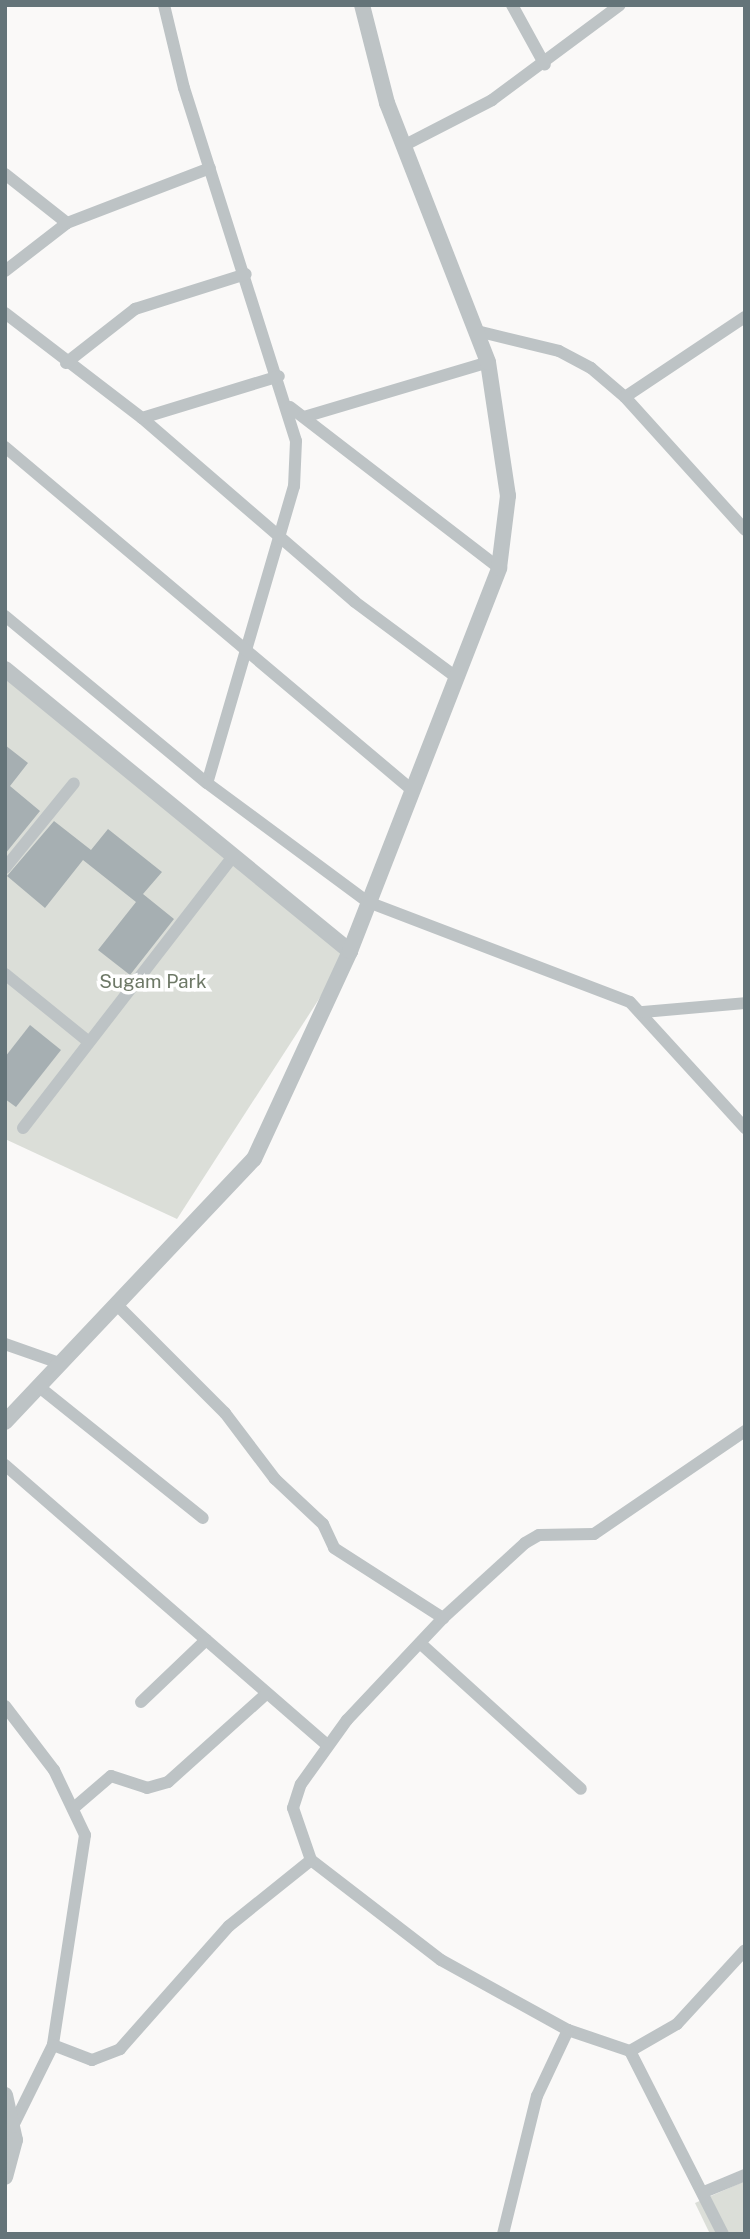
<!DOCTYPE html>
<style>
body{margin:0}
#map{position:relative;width:750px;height:2239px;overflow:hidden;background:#faf9f8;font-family:"Public Sans",sans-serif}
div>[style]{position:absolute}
.green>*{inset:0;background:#dbded8}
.building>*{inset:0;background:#a6afb2}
.minor>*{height:12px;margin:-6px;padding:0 6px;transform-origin:6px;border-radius:6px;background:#bdc3c5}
.tertiary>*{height:16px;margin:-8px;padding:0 8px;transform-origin:8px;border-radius:8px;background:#bdc3c5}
span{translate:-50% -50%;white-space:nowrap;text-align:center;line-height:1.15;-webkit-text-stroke:7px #fff;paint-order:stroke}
.park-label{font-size:19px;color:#6d7866}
.frame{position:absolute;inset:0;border:7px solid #647479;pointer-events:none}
</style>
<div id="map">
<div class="green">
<i style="clip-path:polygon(5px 669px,350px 951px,177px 1219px,5px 1139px)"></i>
<i style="clip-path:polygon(745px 2181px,745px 2234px,710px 2234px,695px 2203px)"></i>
</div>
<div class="building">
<i style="clip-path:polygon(5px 745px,28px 763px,10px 786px,40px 811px,5px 854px)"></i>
<i style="clip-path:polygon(54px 821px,91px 850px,108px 829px,162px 872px,143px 894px,174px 919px,130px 975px,98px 950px,136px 902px,83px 860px,45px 908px,7px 876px)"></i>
<i style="clip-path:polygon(30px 1025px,61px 1050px,16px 1107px,5px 1099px,5px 1057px)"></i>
</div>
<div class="minor">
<i style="left:164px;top:5px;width:85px;rotate:76.5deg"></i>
<i style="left:184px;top:88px;width:370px;rotate:72.4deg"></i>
<i style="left:296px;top:441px;width:45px;rotate:92.5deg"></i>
<i style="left:294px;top:486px;width:309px;rotate:106.3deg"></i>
<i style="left:512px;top:5px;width:68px;rotate:61.2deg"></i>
<i style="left:405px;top:145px;width:98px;rotate:-27.3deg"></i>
<i style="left:492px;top:100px;width:159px;rotate:-36.6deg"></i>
<i style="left:5px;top:174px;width:79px;rotate:38.3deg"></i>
<i style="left:5px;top:271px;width:78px;rotate:-37.7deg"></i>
<i style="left:67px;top:223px;width:153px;rotate:-21deg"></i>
<i style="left:5px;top:313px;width:173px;rotate:37.5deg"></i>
<i style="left:142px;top:418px;width:281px;rotate:40.8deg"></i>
<i style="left:355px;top:602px;width:126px;rotate:36.6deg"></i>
<i style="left:481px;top:332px;width:80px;rotate:13.7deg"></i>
<i style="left:559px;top:351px;width:36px;rotate:28deg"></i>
<i style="left:591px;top:368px;width:45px;rotate:40.5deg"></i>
<i style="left:625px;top:397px;width:179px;rotate:47.9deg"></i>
<i style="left:66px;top:363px;width:88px;rotate:-38deg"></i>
<i style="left:135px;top:309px;width:116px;rotate:-17.5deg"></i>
<i style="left:625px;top:397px;width:144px;rotate:-33.7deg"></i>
<i style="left:290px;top:407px;width:264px;rotate:37.6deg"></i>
<i style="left:304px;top:417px;width:192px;rotate:-16.6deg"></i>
<i style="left:142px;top:418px;width:143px;rotate:-17deg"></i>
<i style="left:5px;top:447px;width:532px;rotate:40.12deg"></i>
<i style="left:5px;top:616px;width:262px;rotate:39.6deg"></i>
<i style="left:207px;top:783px;width:200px;rotate:36.5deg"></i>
<i style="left:368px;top:902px;width:280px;rotate:20.9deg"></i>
<i style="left:630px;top:1002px;width:171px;rotate:47.6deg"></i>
<i style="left:5px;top:868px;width:109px;rotate:-50.9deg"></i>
<i style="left:5px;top:974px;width:108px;rotate:39deg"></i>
<i style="left:643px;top:1012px;width:102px;rotate:-5deg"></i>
<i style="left:23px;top:1128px;width:344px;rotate:-52.3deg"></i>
<i style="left:117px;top:1305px;width:153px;rotate:45deg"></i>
<i style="left:225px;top:1413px;width:83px;rotate:52.9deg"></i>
<i style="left:275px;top:1479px;width:66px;rotate:43.2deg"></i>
<i style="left:323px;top:1524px;width:26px;rotate:65deg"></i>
<i style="left:334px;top:1548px;width:130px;rotate:32.7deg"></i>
<i style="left:5px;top:1344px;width:60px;rotate:19.3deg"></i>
<i style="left:38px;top:1386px;width:211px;rotate:38.7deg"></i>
<i style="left:5px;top:1465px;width:427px;rotate:41deg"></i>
<i style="left:420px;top:1643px;width:217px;rotate:42.2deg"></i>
<i style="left:141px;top:1702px;width:90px;rotate:-43.6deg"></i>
<i style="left:5px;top:1706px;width:81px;rotate:52.6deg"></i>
<i style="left:54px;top:1770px;width:72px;rotate:64.5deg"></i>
<i style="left:85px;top:1835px;width:212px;rotate:98.7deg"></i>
<i style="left:53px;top:2045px;width:88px;rotate:116.3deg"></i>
<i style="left:76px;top:1806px;width:46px;rotate:-40.6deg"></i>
<i style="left:111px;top:1776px;width:38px;rotate:18deg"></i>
<i style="left:147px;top:1788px;width:22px;rotate:-16deg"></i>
<i style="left:168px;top:1782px;width:132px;rotate:-41.9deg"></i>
<i style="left:311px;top:1860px;width:55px;rotate:-109.1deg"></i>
<i style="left:293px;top:1808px;width:25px;rotate:-72deg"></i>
<i style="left:301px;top:1784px;width:79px;rotate:-54.3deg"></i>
<i style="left:347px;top:1720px;width:140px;rotate:-46.7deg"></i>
<i style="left:443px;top:1618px;width:111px;rotate:-42.4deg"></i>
<i style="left:525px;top:1543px;width:16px;rotate:-30deg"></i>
<i style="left:539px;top:1535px;width:55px;rotate:-1deg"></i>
<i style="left:594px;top:1534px;width:183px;rotate:-34.3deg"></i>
<i style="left:53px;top:2045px;width:42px;rotate:21deg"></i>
<i style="left:92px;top:2060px;width:30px;rotate:-21deg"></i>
<i style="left:120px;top:2049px;width:164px;rotate:-48.5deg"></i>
<i style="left:229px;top:1926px;width:105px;rotate:-38.8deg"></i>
<i style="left:311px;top:1860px;width:164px;rotate:37.6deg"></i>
<i style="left:441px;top:1960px;width:145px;rotate:28.9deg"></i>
<i style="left:568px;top:2030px;width:65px;rotate:18.7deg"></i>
<i style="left:630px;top:2051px;width:54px;rotate:-29.9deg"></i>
<i style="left:677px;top:2024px;width:100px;rotate:-47.4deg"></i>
<i style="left:630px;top:2051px;width:205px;rotate:63.1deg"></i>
<i style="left:704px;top:2192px;width:44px;rotate:-22.5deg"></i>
<i style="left:503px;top:2234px;width:142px;rotate:-76.2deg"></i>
<i style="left:537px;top:2096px;width:73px;rotate:-64.8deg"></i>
</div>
<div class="tertiary">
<i style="left:5px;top:669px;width:446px;rotate:39.3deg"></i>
<i style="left:5px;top:1422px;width:362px;rotate:-46.6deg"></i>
<i style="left:254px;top:1159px;width:229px;rotate:-65.2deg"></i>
<i style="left:350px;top:951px;width:411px;rotate:-68.7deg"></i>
<i style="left:499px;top:568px;width:73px;rotate:-82.9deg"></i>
<i style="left:508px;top:496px;width:135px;rotate:-98.5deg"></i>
<i style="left:488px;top:362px;width:278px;rotate:-111.3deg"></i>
<i style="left:387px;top:103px;width:101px;rotate:-104.3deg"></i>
<i style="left:5px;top:2095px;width:46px;rotate:77.5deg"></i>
<i style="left:15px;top:2140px;width:38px;rotate:105deg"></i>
</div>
<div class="park-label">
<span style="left:153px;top:982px">Sugam Park</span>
</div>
<div class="frame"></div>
</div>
